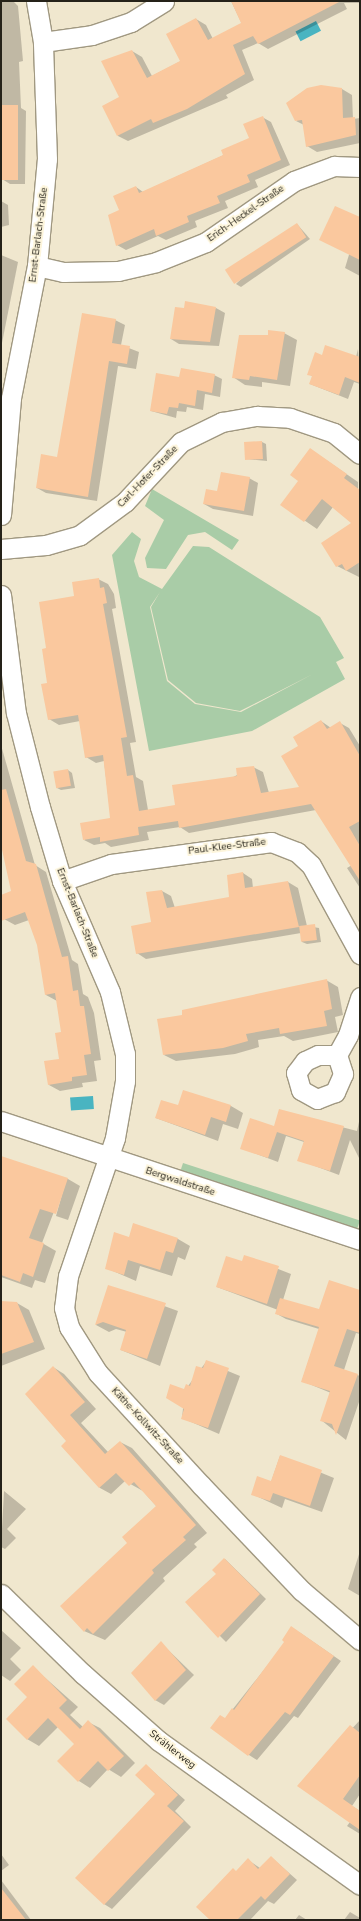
<!DOCTYPE html>
<meta charset="utf-8">
<style>
body{margin:0}
#map{position:relative;width:361px;height:1921px;overflow:hidden;background:#f0e7ce;font-family:"Nunito Sans",sans-serif}
div>[style]{position:absolute}
.green>*{inset:0;background:#a9cca7;transform-origin:0 0}
.water>*{inset:0;background:#49b4c1;transform-origin:0 0}
.shadow>*{inset:0;background:#0003}
.building>*{inset:0;background:#fac89e;transform-origin:0 0}
.roads{filter:drop-shadow(1px 0 #a09881) drop-shadow(-1px 0 #a09881) drop-shadow(0 1px #a09881) drop-shadow(0 -1px #a09881)}
.street>*{height:19px;margin:-9.5px;padding:0 9.5px;transform-origin:9.5px;border-radius:9.5px;background:#fff}
span{translate:-50% -50%;white-space:nowrap;text-align:center;line-height:1.15;-webkit-text-stroke:4px #fdf5db;paint-order:stroke}
.street-label{font-size:10px;color:#252219}
.frame{position:absolute;inset:0;border:2px solid #252219;pointer-events:none}
</style>
<div id="map">
<div class="green">
<i style="clip-path:polygon(152px 489px,239px 540px,232px 550px,205px 532px,188px 535px,166px 569px,147px 568px,145px 558px,164px 520px,145px 506px)"></i>
<i style="clip-path:polygon(evenodd,132px 532px,141px 539px,134px 561px,139px 577px,162px 589px,193px 546px,209px 547px,320px 617px,344px 658px,336px 662px,345px 679px,252px 731px,149px 751px,112px 555px,132px 532px,160px 592px,151px 607px,168px 680px,196px 703px,240px 711px,313px 674px,241px 712px,195px 704px,167px 681px,150px 607px,160px 592px)"></i>
<i style="left:183px;top:1163px;width:186px;height:10px;rotate:18deg"></i>
</div>
<div class="water">
<i style="left:316px;top:21px;width:11px;height:23px;rotate:63deg"></i>
<i style="left:93px;top:1096px;width:13px;height:23px;rotate:86deg"></i>
</div>
<div class="shadow">
<i style="clip-path:polygon(1px 1px,13px 1px,18px 6px,23px 61px,19px 62px,21px 108px,26px 111px,25px 184px,10px 184px,2px 179px)"></i>
<i style="clip-path:polygon(231px 1px,360px 1px,360px 3px,344px 3px,347px 9px,268px 49px,258px 43px,242px 50px,254px 80px,226px 95px,228px 98px,128px 141px,118px 136px,120px 97px,132px 51px,142px 57px,152px 76px,181px 61px,196px 19px,206px 25px,213px 39px,242px 24px)"></i>
<i style="clip-path:polygon(342px 89px,352px 95px,353px 119px,360px 118px,360px 143px,317px 152px,307px 146px,304px 125px,296px 121px)"></i>
<i style="clip-path:polygon(262px 117px,271px 122px,290px 165px,255px 180px,258px 187px,225px 201px,228px 208px,195px 221px,197px 227px,166px 240px,158px 236px,126px 250px,117px 245px,120px 210px,136px 187px,143px 192px,224px 155px,250px 139px)"></i>
<i style="clip-path:polygon(1px 201px,8px 205px,9px 225px,1px 227px)"></i>
<i style="clip-path:polygon(360px 218px,360px 276px,345px 268px)"></i>
<i style="clip-path:polygon(297px 224px,310px 239px,241px 287px,236px 284px)"></i>
<i style="clip-path:polygon(1px 255px,18px 262px,1px 348px)"></i>
<i style="clip-path:polygon(216px 308px,225px 313px,219px 346px,179px 344px,171px 339px)"></i>
<i style="clip-path:polygon(115px 320px,125px 325px,121px 345px,139px 352px,136px 369px,118px 366px,97px 501px,46px 493px,37px 488px,58px 458px)"></i>
<i style="clip-path:polygon(284px 333px,297px 340px,290px 386px,262px 382px,262px 387px,245px 385px,233px 377px,269px 336px)"></i>
<i style="clip-path:polygon(358px 349px,360px 384px,354px 382px,348px 399px,310px 384px,313px 377px,309px 374px,322px 356px,356px 357px)"></i>
<i style="clip-path:polygon(214px 375px,222px 379px,220px 397px,205px 394px,203px 410px,187px 407px,186px 412px,177px 411px,176px 418px,151px 411px,180px 378px)"></i>
<i style="clip-path:polygon(262px 442px,266px 444px,267px 461px,246px 459px)"></i>
<i style="clip-path:polygon(310px 449px,358px 482px,359px 577px,337px 566px,352px 523px,333px 507px,317px 529px,282px 505px,300px 481px)"></i>
<i style="clip-path:polygon(249px 478px,258px 483px,253px 516px,213px 509px,204px 504px)"></i>
<i style="clip-path:polygon(98px 579px,108px 584px,114px 594px,116px 608px,112px 609px,136px 742px,130px 743px,136px 777px,143px 781px,148px 810px,176px 806px,253px 767px,263px 772px,269px 793px,301px 788px,299px 746px,321px 721px,331px 728px,340px 723px,349px 728px,360px 746px,360px 888px,347px 868px,352px 865px,316px 810px,189px 833px,180px 827px,147px 832px,149px 840px,111px 847px,105px 843px,94px 845px,84px 840px,111px 819px,104px 761px,96px 763px,86px 757px,80px 721px,59px 725px,49px 719px,47px 649px,75px 597px)"></i>
<i style="clip-path:polygon(1px 745px,35px 865px,46px 872px,72px 960px,78px 964px,83px 994px,88px 997px,94px 1013px,101px 1060px,94px 1061px,97px 1081px,82px 1083px,83px 1087px,60px 1091px,49px 1085px,60px 1060px,62px 1033px,57px 1001px,46px 995px,38px 945px,29px 920px,15px 925px,4px 919px,1px 910px,1px 896px,13px 891px,1px 843px)"></i>
<i style="clip-path:polygon(68px 770px,72px 773px,75px 788px,61px 790px,57px 788px)"></i>
<i style="clip-path:polygon(243px 873px,252px 879px,253px 888px,288px 882px,298px 888px,307px 926px,319px 928px,321px 942px,307px 944px,302px 942px,301px 933px,146px 959px,137px 953px,152px 923px,162px 891px,171px 896px,175px 908px,230px 898px)"></i>
<i style="clip-path:polygon(326px 980px,338px 987px,343px 1015px,335px 1017px,338px 1032px,293px 1041px,284px 1036px,258px 1040px,259px 1047px,235px 1054px,176px 1061px,164px 1055px,183px 1016px)"></i>
<i style="clip-path:polygon(178px 1106px,231px 1106px,243px 1113px,238px 1129px,223px 1124px,218px 1141px,156px 1118px)"></i>
<i style="clip-path:polygon(280px 1111px,357px 1131px,360px 1117px,360px 1160px,350px 1140px,339px 1175px,299px 1160px,304px 1142px,286px 1136px,278px 1162px,241px 1148px,275px 1127px)"></i>
<i style="clip-path:polygon(1px 1157px,68px 1179px,80px 1186px,68px 1220px,56px 1216px,66px 1180px,42px 1243px,56px 1251px,45px 1283px,35px 1280px,32px 1288px,1px 1277px)"></i>
<i style="clip-path:polygon(130px 1238px,178px 1239px,190px 1246px,185px 1260px,178px 1257px,172px 1276px,140px 1266px,136px 1281px,106px 1268px)"></i>
<i style="clip-path:polygon(245px 1256px,291px 1274px,283px 1300px,320px 1311px,360px 1293px,360px 1334px,356px 1333px,344px 1370px,360px 1376px,360px 1399px,346px 1440px,321px 1420px,331px 1393px,302px 1381px,319px 1329px,286px 1319px,277px 1314px,278px 1310px,217px 1287px,243px 1263px)"></i>
<i style="clip-path:polygon(109px 1286px,178px 1311px,160px 1366px,121px 1350px,127px 1332px,116px 1329px,109px 1332px,96px 1325px)"></i>
<i style="clip-path:polygon(1px 1302px,17px 1303px,29px 1310px,45px 1349px,1px 1366px)"></i>
<i style="clip-path:polygon(206px 1362px,240px 1376px,219px 1434px,182px 1418px,185px 1390px)"></i>
<i style="clip-path:polygon(53px 1367px,64px 1374px,96px 1409px,81px 1423px,108px 1452px,120px 1442px,132px 1448px,207px 1533px,194px 1544px,197px 1547px,163px 1578px,165px 1581px,105px 1640px,84px 1631px,129px 1543px,157px 1507px,143px 1491px,125px 1481px,111px 1494px,100px 1488px,62px 1446px,68px 1441px)"></i>
<i style="clip-path:polygon(280px 1456px,334px 1478px,322px 1512px,285px 1499px,282px 1508px,252px 1494px,271px 1482px)"></i>
<i style="clip-path:polygon(4px 1491px,26px 1509px,7px 1529px,16px 1538px,5px 1549px,1px 1547px)"></i>
<i style="clip-path:polygon(360px 1551px,360px 1596px,348px 1589px)"></i>
<i style="clip-path:polygon(225px 1559px,266px 1599px,226px 1642px,186px 1602px,217px 1574px)"></i>
<i style="clip-path:polygon(1px 1630px,21px 1648px,10px 1659px,21px 1670px,10px 1681px,1px 1675px)"></i>
<i style="clip-path:polygon(299px 1632px,341px 1661px,298px 1718px,294px 1716px,257px 1760px,249px 1755px,225px 1719px,286px 1642px)"></i>
<i style="clip-path:polygon(161px 1643px,194px 1675px,164px 1705px,155px 1700px)"></i>
<i style="clip-path:polygon(33px 1667px,78px 1707px,70px 1715px,83px 1727px,88px 1722px,100px 1728px,135px 1763px,121px 1777px,108px 1769px,90px 1788px,79px 1781px,75px 1744px,58px 1727px,39px 1746px,27px 1739px)"></i>
<i style="clip-path:polygon(360px 1720px,360px 1794px,352px 1806px,360px 1811px,360px 1834px,347px 1826px,350px 1822px,299px 1786px)"></i>
<i style="clip-path:polygon(146px 1765px,185px 1800px,175px 1811px,191px 1827px,112px 1909px,104px 1904px,157px 1794px)"></i>
<i style="clip-path:polygon(1px 1854px,9px 1865px,1px 1871px)"></i>
<i style="clip-path:polygon(271px 1857px,297px 1880px,274px 1904px,268px 1901px,250px 1920px,211px 1920px,237px 1872px,248px 1860px,260px 1868px)"></i>
<i style="clip-path:polygon(1px 1880px,31px 1920px,1px 1920px)"></i>
<i style="clip-path:polygon(350px 1912px,360px 1918px,360px 1920px,344px 1920px)"></i>
<i style="clip-path:polygon(299px 1915px,307px 1920px,308px 1920px,295px 1920px)"></i>
</div>
<div class="building">
<i style="clip-path:polygon(231px 1px,341px 1px,258px 44px,253px 36px,233px 45px,245px 74px,187px 109px,153px 123px,151px 119px,117px 136px,102px 106px,119px 97px,101px 61px,132px 50px,147px 78px,180px 61px,166px 34px,196px 18px,208px 40px,241px 23px)"></i>
<i style="clip-path:polygon(321px 85px,342px 88px,343px 118px,355px 117px,356px 135px,306px 147px,302px 120px,295px 121px,286px 103px,307px 88px)"></i>
<i style="left:1px;top:105px;width:17px;height:75px"></i>
<i style="clip-path:polygon(263px 116px,281px 160px,247px 175px,250px 182px,217px 196px,220px 203px,187px 216px,189px 222px,156px 236px,154px 229px,116px 246px,108px 215px,119px 210px,113px 196px,136px 186px,139px 193px,223px 155px,221px 150px,249px 138px,243px 124px)"></i>
<i style="clip-path:polygon(335px 206px,360px 217px,360px 260px,319px 240px)"></i>
<i style="left:297px;top:223px;width:17px;height:86px;rotate:57deg"></i>
<i style="clip-path:polygon(185px 301px,216px 307px,210px 342px,170px 339px,175px 307px,184px 308px)"></i>
<i style="clip-path:polygon(82px 313px,116px 319px,112px 343px,130px 346px,127px 364px,109px 361px,88px 497px,36px 488px,41px 454px,57px 457px)"></i>
<i style="clip-path:polygon(268px 330px,285px 332px,277px 380px,250px 376px,249px 380px,232px 378px,239px 335px,268px 335px)"></i>
<i style="clip-path:polygon(325px 345px,360px 357px,360px 383px,345px 377px,339px 395px,309px 384px,312px 376px,307px 375px,315px 352px,322px 355px)"></i>
<i style="clip-path:polygon(181px 368px,215px 374px,212px 393px,197px 390px,195px 406px,179px 403px,178px 408px,169px 407px,167px 414px,150px 411px,156px 373px,179px 377px)"></i>
<i style="left:262px;top:441px;width:18px;height:18px;rotate:87deg"></i>
<i style="clip-path:polygon(310px 448px,347px 474px,344px 478px,360px 490px,360px 562px,346px 571px,342px 564px,336px 567px,321px 543px,351px 523px,322px 499px,304px 522px,280px 505px,298px 481px,290px 475px)"></i>
<i style="clip-path:polygon(221px 472px,250px 477px,244px 511px,203px 504px,206px 489px,217px 491px)"></i>
<i style="clip-path:polygon(99px 578px,100px 588px,104px 587px,107px 603px,103px 604px,127px 737px,121px 738px,127px 776px,133px 775px,139px 811px,175px 805px,172px 785px,237px 776px,236px 768px,254px 766px,261px 793px,299px 787px,281px 756px,298px 746px,293px 737px,321px 720px,327px 729px,340px 721px,360px 756px,360px 821px,349px 827px,360px 846px,360px 881px,311px 804px,179px 828px,178px 821px,138px 827px,139px 835px,100px 842px,100px 837px,83px 840px,80px 823px,110px 818px,103px 755px,85px 758px,78px 715px,48px 720px,41px 684px,47px 683px,42px 649px,46px 648px,39px 602px,74px 596px,72px 582px)"></i>
<i style="left:68px;top:769px;width:17px;height:15px;rotate:80deg"></i>
<i style="clip-path:polygon(6px 789px,26px 861px,36px 864px,62px 957px,68px 956px,73px 991px,78px 990px,80px 1006px,84px 1006px,91px 1054px,84px 1055px,87px 1075px,72px 1077px,72px 1081px,48px 1085px,44px 1061px,59px 1059px,55px 1033px,61px 1032px,55px 993px,45px 995px,37px 945px,25px 912px,1px 921px,1px 895px,11px 891px,1px 845px,1px 790px)"></i>
<i style="clip-path:polygon(243px 872px,245px 888px,288px 881px,299px 927px,136px 954px,131px 926px,151px 922px,146px 892px,162px 890px,167px 908px,229px 897px,227px 875px)"></i>
<i style="left:315px;top:924px;width:16px;height:16px;rotate:83deg"></i>
<i style="clip-path:polygon(327px 979px,332px 1009px,324px 1011px,327px 1026px,280px 1034px,279px 1028px,246px 1034px,248px 1041px,223px 1048px,163px 1055px,157px 1019px,182px 1015px,182px 1010px)"></i>
<i style="clip-path:polygon(183px 1090px,231px 1105px,226px 1122px,211px 1117px,205px 1135px,155px 1118px,161px 1100px,178px 1105px)"></i>
<i style="clip-path:polygon(279px 1109px,344px 1126px,330px 1171px,297px 1161px,304px 1141px,277px 1132px,268px 1158px,240px 1149px,250px 1118px,274px 1126px)"></i>
<i style="clip-path:polygon(1px 1156px,68px 1178px,56px 1214px,40px 1209px,29px 1238px,44px 1243px,33px 1277px,23px 1273px,20px 1282px,1px 1275px)"></i>
<i style="clip-path:polygon(133px 1223px,178px 1238px,173px 1253px,166px 1251px,160px 1270px,128px 1260px,124px 1275px,105px 1269px,114px 1232px,129px 1237px)"></i>
<i style="clip-path:polygon(244px 1255px,279px 1266px,267px 1304px,216px 1287px,226px 1256px,242px 1261px)"></i>
<i style="clip-path:polygon(329px 1280px,360px 1290px,360px 1333px,347px 1329px,334px 1366px,358px 1374px,336px 1435px,332px 1424px,320px 1421px,330px 1391px,301px 1382px,319px 1327px,275px 1314px,280px 1298px,319px 1309px)"></i>
<i style="clip-path:polygon(108px 1285px,166px 1303px,147px 1359px,120px 1350px,126px 1330px,103px 1322px,95px 1325px)"></i>
<i style="clip-path:polygon(1px 1301px,17px 1302px,34px 1342px,1px 1354px)"></i>
<i style="clip-path:polygon(206px 1360px,229px 1368px,208px 1428px,181px 1419px,184px 1409px,166px 1398px,170px 1384px,184px 1389px,186px 1384px,190px 1386px,196px 1366px,203px 1368px)"></i>
<i style="clip-path:polygon(53px 1366px,85px 1402px,70px 1415px,105px 1454px,120px 1441px,196px 1525px,183px 1537px,186px 1540px,152px 1570px,154px 1573px,93px 1634px,87px 1628px,84px 1632px,60px 1606px,127px 1543px,122px 1537px,156px 1506px,134px 1482px,129px 1486px,116px 1473px,99px 1488px,61px 1446px,66px 1441px,25px 1394px)"></i>
<i style="clip-path:polygon(280px 1455px,322px 1470px,310px 1506px,273px 1493px,270px 1501px,251px 1495px,257px 1476px,271px 1481px)"></i>
<i style="clip-path:polygon(224px 1558px,260px 1594px,218px 1638px,185px 1602px,216px 1574px,212px 1570px)"></i>
<i style="clip-path:polygon(291px 1626px,334px 1656px,290px 1715px,285px 1712px,248px 1756px,210px 1728px,220px 1715px,225px 1718px,232px 1708px,234px 1710px,284px 1642px,282px 1640px)"></i>
<i style="clip-path:polygon(161px 1641px,186px 1670px,155px 1701px,131px 1673px)"></i>
<i style="clip-path:polygon(33px 1665px,67px 1700px,59px 1708px,80px 1729px,88px 1720px,124px 1756px,108px 1771px,98px 1761px,78px 1782px,57px 1761px,74px 1744px,48px 1718px,27px 1740px,6px 1719px,27px 1697px,14px 1684px)"></i>
<i style="clip-path:polygon(350px 1725px,360px 1733px,360px 1775px,343px 1799px,360px 1811px,360px 1830px,297px 1786px)"></i>
<i style="clip-path:polygon(146px 1764px,178px 1795px,167px 1806px,184px 1821px,104px 1905px,75px 1878px,155px 1794px,135px 1775px)"></i>
<i style="clip-path:polygon(271px 1856px,290px 1874px,265px 1900px,261px 1896px,237px 1920px,210px 1920px,196px 1907px,233px 1868px,236px 1871px,248px 1858px,258px 1869px)"></i>
<i style="clip-path:polygon(1px 1888px,26px 1920px,1px 1920px)"></i>
</div>
<div class="roads">
<div class="street">
<i style="left:43px;top:42px;width:49px;rotate:-8.1deg"></i>
<i style="left:92px;top:35px;width:41px;rotate:-18.4deg"></i>
<i style="left:131px;top:22px;width:39px;rotate:-32deg"></i>
<i style="left:37px;top:266px;width:27px;rotate:13deg"></i>
<i style="left:63px;top:272px;width:55px;rotate:-1deg"></i>
<i style="left:118px;top:271px;width:39px;rotate:-13deg"></i>
<i style="left:156px;top:262px;width:54px;rotate:-21.8deg"></i>
<i style="left:206px;top:242px;width:107px;rotate:-34.7deg"></i>
<i style="left:294px;top:181px;width:43px;rotate:-20.6deg"></i>
<i style="left:334px;top:166px;width:26px;rotate:2deg"></i>
<i style="left:1px;top:515px;width:117px;rotate:-85.1deg"></i>
<i style="left:11px;top:398px;width:135px;rotate:-78.9deg"></i>
<i style="left:37px;top:266px;width:107px;rotate:-84.7deg"></i>
<i style="left:47px;top:159px;width:117px;rotate:-92deg"></i>
<i style="left:43px;top:42px;width:42px;rotate:-99.7deg"></i>
<i style="left:1px;top:549px;width:45px;rotate:-5.1deg"></i>
<i style="left:46px;top:545px;width:35px;rotate:-16deg"></i>
<i style="left:80px;top:535px;width:56px;rotate:-36.3deg"></i>
<i style="left:125px;top:502px;width:82px;rotate:-47deg"></i>
<i style="left:181px;top:442px;width:46px;rotate:-26deg"></i>
<i style="left:222px;top:422px;width:36px;rotate:-10deg"></i>
<i style="left:257px;top:416px;width:33px;rotate:3deg"></i>
<i style="left:290px;top:418px;width:46px;rotate:18.8deg"></i>
<i style="left:334px;top:433px;width:33px;rotate:39deg"></i>
<i style="left:1px;top:595px;width:119px;rotate:82.8deg"></i>
<i style="left:16px;top:713px;width:97px;rotate:75.7deg"></i>
<i style="left:40px;top:807px;width:77px;rotate:73.4deg"></i>
<i style="left:62px;top:881px;width:121px;rotate:66.6deg"></i>
<i style="left:110px;top:992px;width:64px;rotate:76.4deg"></i>
<i style="left:125px;top:1054px;width:27px;rotate:90deg"></i>
<i style="left:125px;top:1081px;width:58px;rotate:100deg"></i>
<i style="left:115px;top:1138px;width:146px;rotate:108.8deg"></i>
<i style="left:68px;top:1276px;width:32px;rotate:97deg"></i>
<i style="left:64px;top:1308px;width:20px;rotate:75deg"></i>
<i style="left:69px;top:1327px;width:54px;rotate:57.8deg"></i>
<i style="left:98px;top:1373px;width:152px;rotate:47.4deg"></i>
<i style="left:201px;top:1485px;width:146px;rotate:46.4deg"></i>
<i style="left:302px;top:1591px;width:76px;rotate:40.2deg"></i>
<i style="left:62px;top:881px;width:52px;rotate:-19.1deg"></i>
<i style="left:111px;top:864px;width:162px;rotate:-7.8deg"></i>
<i style="left:271px;top:842px;width:28px;rotate:21deg"></i>
<i style="left:297px;top:852px;width:19px;rotate:43deg"></i>
<i style="left:311px;top:865px;width:102px;rotate:61.2deg"></i>
<i style="left:318px;top:1055px;width:19px"></i>
<i style="left:337px;top:1055px;width:20px;rotate:72deg"></i>
<i style="left:343px;top:1074px;width:20px;rotate:114deg"></i>
<i style="left:335px;top:1092px;width:19px;rotate:159deg"></i>
<i style="left:317px;top:1099px;width:18px;rotate:-151deg"></i>
<i style="left:301px;top:1090px;width:18px;rotate:-106deg"></i>
<i style="left:296px;top:1073px;width:15px;rotate:-53deg"></i>
<i style="left:305px;top:1061px;width:14px;rotate:-25deg"></i>
<i style="left:337px;top:1055px;width:23px;rotate:-61deg"></i>
<i style="left:348px;top:1035px;width:40px;rotate:-72deg"></i>
<i style="left:1px;top:1121px;width:378px;rotate:18.3deg"></i>
<i style="left:1px;top:1594px;width:115px;rotate:44.3deg"></i>
<i style="left:83px;top:1674px;width:101px;rotate:41.4deg"></i>
<i style="left:159px;top:1741px;width:247px;rotate:35.6deg"></i>
</div>
</div>
<div class="street-label">
<span style="left:246px;top:214px;rotate:-35deg">Erich-Heckel-Straße</span>
<span style="left:39px;top:235px;rotate:-83deg">Ernst-Barlach-Straße</span>
<span style="left:148px;top:477px;rotate:-46deg">Carl-Hofer-Straße</span>
<span style="left:227px;top:847px;rotate:-7deg">Paul-Klee-Straße</span>
<span style="left:77px;top:913px;rotate:68deg">Ernst-Barlach-Straße</span>
<span style="left:180px;top:1182px;rotate:18deg">Bergwaldstraße</span>
<span style="left:147px;top:1426px;rotate:47deg">Käthe-Kollwitz-Straße</span>
<span style="left:172px;top:1750px;rotate:38deg">Strählerweg</span>
</div>
<div class="frame"></div>
</div>
